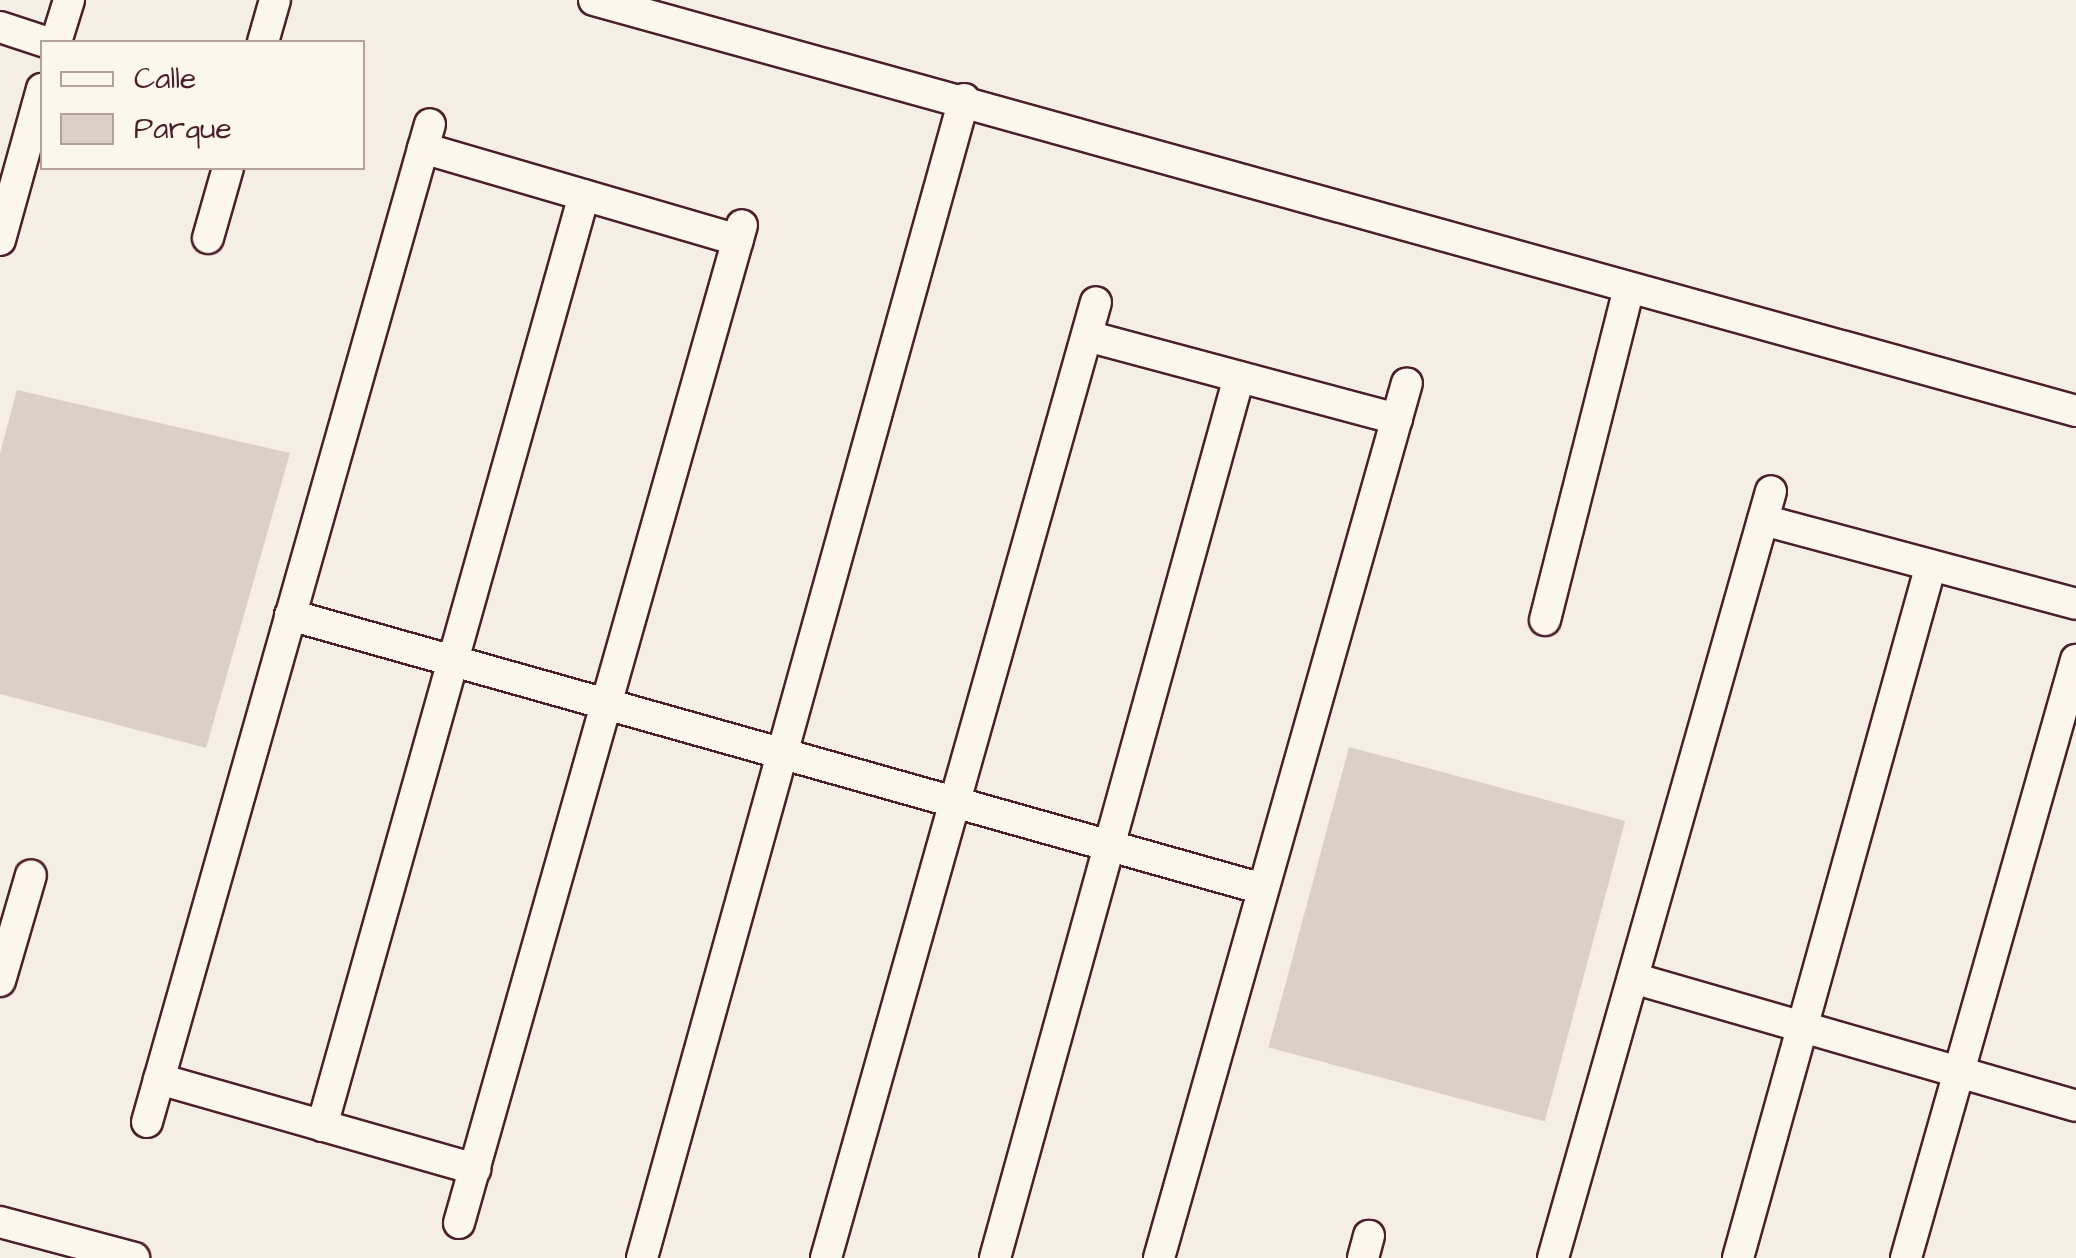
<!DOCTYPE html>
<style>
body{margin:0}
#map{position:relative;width:2076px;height:1258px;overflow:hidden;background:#f4eee4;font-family:"Architects Daughter",sans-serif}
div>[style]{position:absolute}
.green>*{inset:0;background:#dbd0c9;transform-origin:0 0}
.roads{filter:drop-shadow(2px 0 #4a1f2b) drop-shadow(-2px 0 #4a1f2b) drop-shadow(0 2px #4a1f2b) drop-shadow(0 -2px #4a1f2b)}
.minor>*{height:30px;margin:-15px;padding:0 15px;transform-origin:15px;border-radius:15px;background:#fbf7ec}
span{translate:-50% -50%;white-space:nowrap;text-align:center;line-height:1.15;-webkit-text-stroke:9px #fbf7ec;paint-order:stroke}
.legend{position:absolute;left:40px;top:40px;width:325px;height:130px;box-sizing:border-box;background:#fbf7ec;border:2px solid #b4a19f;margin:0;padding:12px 18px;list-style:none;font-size:30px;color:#4a1f2b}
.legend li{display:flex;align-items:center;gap:20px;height:50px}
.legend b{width:50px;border:2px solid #b4a19f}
</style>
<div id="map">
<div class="green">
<i style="clip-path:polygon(17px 390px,290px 453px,206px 748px,0 694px,0 453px)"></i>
<i style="left:1349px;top:747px;width:286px;height:311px;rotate:15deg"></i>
</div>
<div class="roads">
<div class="minor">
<i style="left:594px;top:0;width:1538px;rotate:15.5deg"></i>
<i style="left:0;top:27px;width:48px;rotate:18.1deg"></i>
<i style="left:56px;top:42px;width:44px;rotate:-72.8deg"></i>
<i style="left:263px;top:42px;width:44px;rotate:-74.1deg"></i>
<i style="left:423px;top:148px;width:328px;rotate:16.3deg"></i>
<i style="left:208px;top:238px;width:73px;rotate:-74.1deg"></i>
<i style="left:0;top:240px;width:157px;rotate:-74.5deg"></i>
<i style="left:1087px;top:336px;width:321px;rotate:15deg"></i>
<i style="left:1763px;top:520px;width:324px;rotate:15deg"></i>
<i style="left:290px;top:615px;width:1011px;rotate:15.73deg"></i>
<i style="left:1545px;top:620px;width:342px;rotate:-75.8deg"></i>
<i style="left:1633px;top:978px;width:461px;rotate:16.1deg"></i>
<i style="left:0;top:981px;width:110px;rotate:-73.7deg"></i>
<i style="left:159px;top:1079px;width:329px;rotate:15.9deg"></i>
<i style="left:147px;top:1122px;width:1037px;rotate:-74.17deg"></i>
<i style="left:322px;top:1126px;width:967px;rotate:-74.28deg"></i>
<i style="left:0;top:1222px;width:139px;rotate:15deg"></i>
<i style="left:459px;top:1223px;width:1037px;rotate:-74.17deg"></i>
<i style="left:642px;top:1258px;width:1203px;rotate:-74.47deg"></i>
<i style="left:826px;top:1258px;width:993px;rotate:-74.23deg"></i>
<i style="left:995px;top:1258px;width:914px;rotate:-74.52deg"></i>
<i style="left:1159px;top:1258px;width:909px;rotate:-74.18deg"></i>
<i style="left:1363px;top:1258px;width:23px;rotate:-75deg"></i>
<i style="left:1553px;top:1258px;width:797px;rotate:-74.13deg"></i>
<i style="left:1738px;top:1258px;width:719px;rotate:-74.44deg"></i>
<i style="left:1906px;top:1258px;width:622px;rotate:-74.13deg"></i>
</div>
</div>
<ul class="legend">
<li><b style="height:12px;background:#fbf7ec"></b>Calle</li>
<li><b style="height:28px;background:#dbd0c9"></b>Parque</li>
</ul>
</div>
